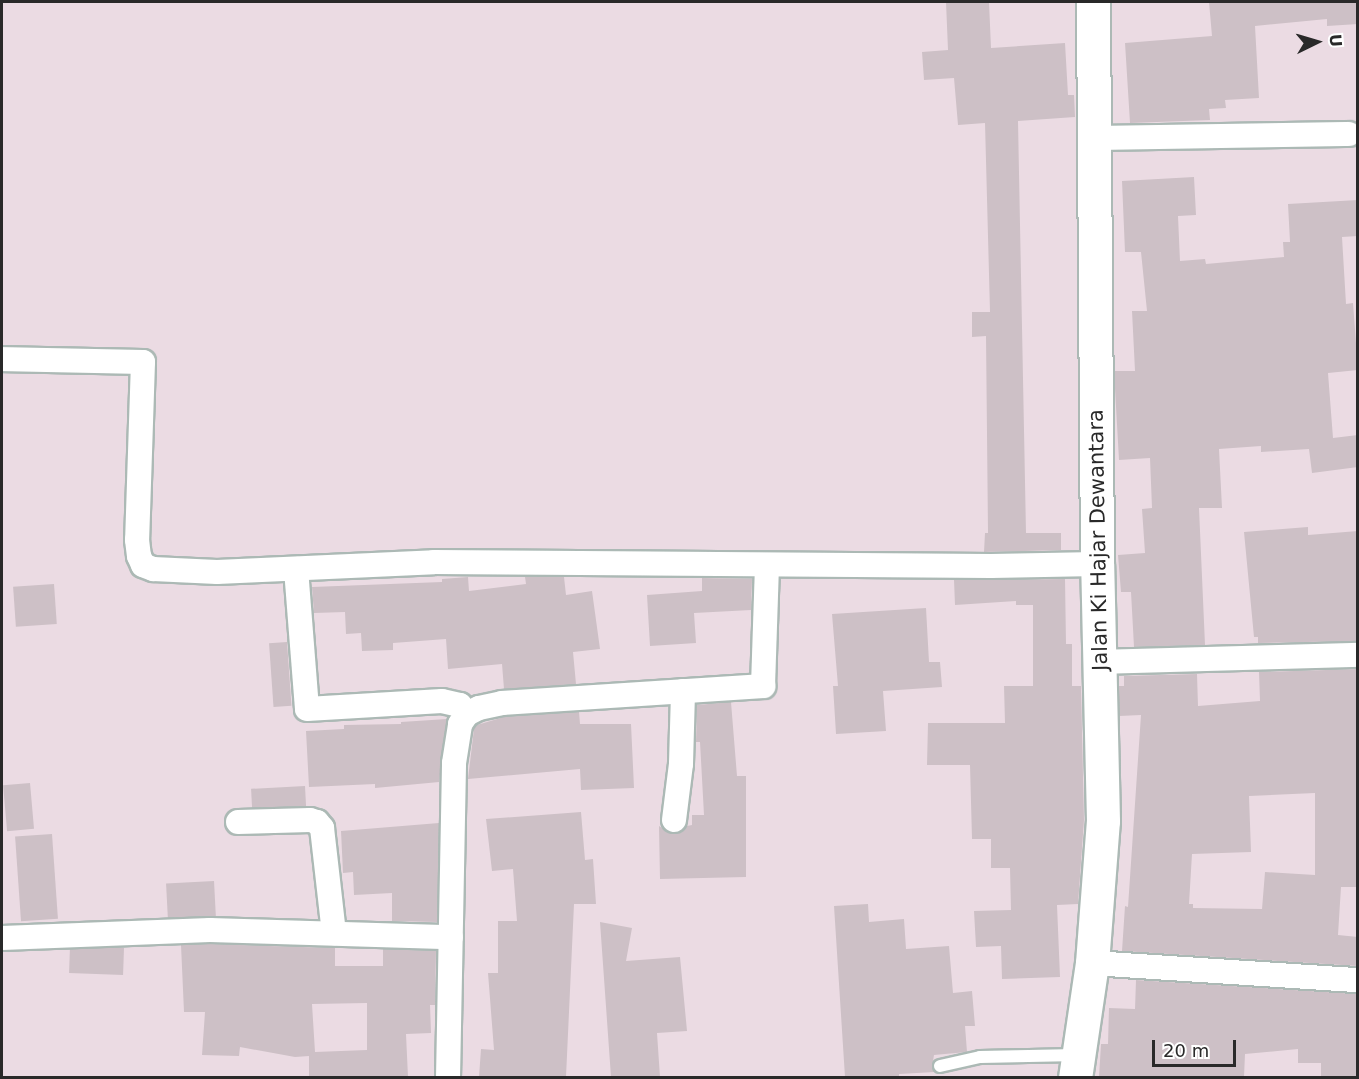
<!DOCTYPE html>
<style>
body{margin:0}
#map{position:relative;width:1359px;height:1079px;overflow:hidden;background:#ebdbe3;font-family:"DejaVu Sans",sans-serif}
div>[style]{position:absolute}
.building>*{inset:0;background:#cdc0c6;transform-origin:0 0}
.roads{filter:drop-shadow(2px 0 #acb9b5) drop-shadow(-2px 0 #acb9b5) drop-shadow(0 2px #acb9b5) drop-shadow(0 -2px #acb9b5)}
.lane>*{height:12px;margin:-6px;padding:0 6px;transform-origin:6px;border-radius:6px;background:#fff}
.street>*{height:24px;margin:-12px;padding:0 12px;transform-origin:12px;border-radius:12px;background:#fff}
.secondary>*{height:33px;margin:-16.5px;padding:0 16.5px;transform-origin:16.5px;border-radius:16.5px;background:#fff}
span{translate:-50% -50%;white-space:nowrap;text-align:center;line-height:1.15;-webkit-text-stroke:4.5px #fff;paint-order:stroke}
.street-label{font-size:21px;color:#292929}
.frame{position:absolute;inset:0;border:3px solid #292929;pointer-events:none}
.north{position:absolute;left:1287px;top:12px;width:60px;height:60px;-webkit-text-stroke:4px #fff;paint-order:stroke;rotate:85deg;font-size:16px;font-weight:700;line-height:24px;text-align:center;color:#292929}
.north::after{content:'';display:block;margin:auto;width:21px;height:27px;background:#292929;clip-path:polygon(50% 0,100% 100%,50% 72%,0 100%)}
.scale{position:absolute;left:1152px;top:1040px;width:84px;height:27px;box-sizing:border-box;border:3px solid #292929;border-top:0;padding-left:8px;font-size:18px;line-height:21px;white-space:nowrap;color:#292929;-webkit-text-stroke:4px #fff;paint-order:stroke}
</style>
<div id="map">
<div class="building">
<i style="clip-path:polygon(946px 2px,989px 2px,991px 48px,1065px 43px,1068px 95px,1074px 95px,1075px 117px,1018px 121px,1026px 533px,1061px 533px,1061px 550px,984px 552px,985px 533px,988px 533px,986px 336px,972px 337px,972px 312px,990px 312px,985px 123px,958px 125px,954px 78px,924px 80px,922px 52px,948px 50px)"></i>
<i style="clip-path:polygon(1209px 2px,1358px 2px,1358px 24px,1327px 26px,1327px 19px,1255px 26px,1259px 98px,1225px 100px,1226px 108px,1209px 109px,1210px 120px,1130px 123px,1125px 43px,1212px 36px)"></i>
<i style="clip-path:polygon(1194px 177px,1196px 215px,1178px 216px,1180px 261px,1205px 259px,1206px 264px,1284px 257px,1283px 242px,1290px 242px,1288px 204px,1358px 200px,1358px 236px,1342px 237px,1346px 304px,1353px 303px,1358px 370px,1328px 373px,1333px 438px,1358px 435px,1358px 467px,1312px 473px,1309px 449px,1261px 452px,1261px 446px,1219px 449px,1222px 508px,1199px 508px,1205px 645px,1134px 647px,1131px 592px,1121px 592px,1118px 555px,1145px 553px,1142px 509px,1152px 508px,1150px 458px,1119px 460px,1114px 371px,1135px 371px,1132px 311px,1147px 311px,1141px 252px,1125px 252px,1122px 181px)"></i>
<i style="clip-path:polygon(1308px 527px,1308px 535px,1358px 531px,1358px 641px,1258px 643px,1258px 637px,1254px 637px,1244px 532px)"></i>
<i style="clip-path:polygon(468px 577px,469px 591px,526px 584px,525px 577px,564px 577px,566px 595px,592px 591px,600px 649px,573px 652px,576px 684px,504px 689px,502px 664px,448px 669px,446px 639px,393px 643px,393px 650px,362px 651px,361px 633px,346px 634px,345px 612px,314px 613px,312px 587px,442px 582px,442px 579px)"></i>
<i style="clip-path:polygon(702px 578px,752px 579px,751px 610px,694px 613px,696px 643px,650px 646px,647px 595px,702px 591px)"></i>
<i style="clip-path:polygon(1065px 579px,1066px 644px,1072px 644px,1072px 686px,1081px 686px,1084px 820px,1078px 904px,1057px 905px,1060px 977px,1002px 979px,1001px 946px,976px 947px,974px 911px,1011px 910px,1010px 868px,991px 868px,991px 839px,972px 839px,970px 765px,927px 765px,928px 723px,1005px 723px,1004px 686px,1033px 686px,1033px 605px,1016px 605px,1016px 601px,955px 605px,954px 580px)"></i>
<i style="left:54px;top:584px;width:40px;height:41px;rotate:86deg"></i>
<i style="clip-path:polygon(926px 608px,929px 662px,940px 662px,942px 687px,883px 691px,886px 731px,836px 734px,833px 686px,838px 686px,832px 614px)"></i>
<i style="left:287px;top:642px;width:64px;height:18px;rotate:86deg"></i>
<i style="clip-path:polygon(evenodd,1358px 669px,1358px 887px,1341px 887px,1338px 935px,1358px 937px,1358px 966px,1122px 951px,1125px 906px,1128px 907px,1141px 715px,1119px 716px,1119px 686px,1124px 686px,1124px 676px,1197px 674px,1198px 706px,1260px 701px,1259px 672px,1358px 669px,1315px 793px,1315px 875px,1265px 872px,1262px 909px,1193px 908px,1193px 904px,1189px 904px,1192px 854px,1251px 852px,1249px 796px,1315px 793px)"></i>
<i style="clip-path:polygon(731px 702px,737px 776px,746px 776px,746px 877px,660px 879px,659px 826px,672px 834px,679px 833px,687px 826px,692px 825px,692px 815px,704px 815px,700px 742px,696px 742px,697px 705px)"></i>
<i style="clip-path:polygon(579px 712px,580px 724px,631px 724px,634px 788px,581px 790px,580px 769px,468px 779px,474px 729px,477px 725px,504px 717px)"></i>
<i style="clip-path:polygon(447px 719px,439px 782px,375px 788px,375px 784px,309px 787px,306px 731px,344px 729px,344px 725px,401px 724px,401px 722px)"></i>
<i style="left:30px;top:783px;width:46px;height:27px;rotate:85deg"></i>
<i style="left:305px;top:786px;width:20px;height:54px;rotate:87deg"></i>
<i style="clip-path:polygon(581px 812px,585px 860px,593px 859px,596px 904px,574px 904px,566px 1077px,479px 1077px,481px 1049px,494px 1050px,488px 973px,498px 973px,498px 921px,517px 921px,513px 869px,492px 871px,486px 819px)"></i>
<i style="clip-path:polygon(439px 823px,437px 922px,392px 921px,392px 893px,354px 895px,353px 872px,343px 873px,341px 831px)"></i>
<i style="left:52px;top:834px;width:85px;height:37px;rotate:86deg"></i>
<i style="left:214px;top:881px;width:35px;height:48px;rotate:87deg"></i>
<i style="clip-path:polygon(868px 904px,869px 922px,904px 919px,906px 949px,949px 946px,953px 993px,972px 991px,975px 1026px,965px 1026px,967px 1052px,934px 1055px,932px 1067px,935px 1072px,899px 1074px,899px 1077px,845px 1077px,834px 906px)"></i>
<i style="clip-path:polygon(600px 922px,632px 928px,626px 961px,680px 957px,687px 1031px,657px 1033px,660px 1077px,611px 1077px)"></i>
<i style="clip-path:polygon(evenodd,210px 944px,335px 948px,335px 966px,383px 966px,383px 949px,436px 951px,435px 1005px,430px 1005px,431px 1033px,406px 1034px,408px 1077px,309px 1077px,309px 1056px,295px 1057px,240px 1047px,239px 1056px,202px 1055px,205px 1012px,184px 1012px,181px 945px,210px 944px,367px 1003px,367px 1050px,315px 1052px,312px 1004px,367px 1003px)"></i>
<i style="left:124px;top:948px;width:27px;height:54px;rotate:92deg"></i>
<i style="clip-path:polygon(1136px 980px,1358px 994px,1358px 1077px,1321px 1077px,1321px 1063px,1298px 1063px,1298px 1049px,1245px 1054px,1244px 1077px,1099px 1077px,1101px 1044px,1108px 1044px,1109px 1008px,1135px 1009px)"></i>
</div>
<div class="roads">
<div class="lane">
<i style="left:940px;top:1066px;width:41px;rotate:-12.7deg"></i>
<i style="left:980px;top:1057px;width:97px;rotate:-1.2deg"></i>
</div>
<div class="street">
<i style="left:1093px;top:138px;width:256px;rotate:-0.9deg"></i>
<i style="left:2px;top:359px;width:141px;rotate:1.2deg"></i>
<i style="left:143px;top:362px;width:178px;rotate:91.9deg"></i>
<i style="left:137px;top:540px;width:16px;rotate:83deg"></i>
<i style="left:139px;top:556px;width:10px;rotate:66deg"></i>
<i style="left:143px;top:565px;width:11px;rotate:22deg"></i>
<i style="left:153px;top:569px;width:64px;rotate:2.7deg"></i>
<i style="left:217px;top:572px;width:217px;rotate:-2.6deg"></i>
<i style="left:434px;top:562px;width:557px;rotate:0.41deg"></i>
<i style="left:991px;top:566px;width:106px;rotate:-1.1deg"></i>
<i style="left:296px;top:569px;width:140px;rotate:85.5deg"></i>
<i style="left:307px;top:709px;width:135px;rotate:-3.4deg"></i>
<i style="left:442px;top:701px;width:18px;rotate:13deg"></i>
<i style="left:460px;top:705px;width:11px;rotate:52deg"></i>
<i style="left:1100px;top:662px;width:258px;rotate:-1.6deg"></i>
<i style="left:674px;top:820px;width:56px;rotate:-82.9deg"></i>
<i style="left:681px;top:764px;width:73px;rotate:-88.4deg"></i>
<i style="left:238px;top:822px;width:72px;rotate:-1.6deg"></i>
<i style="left:310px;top:820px;width:7px;rotate:16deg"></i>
<i style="left:317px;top:822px;width:8px;rotate:50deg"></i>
<i style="left:322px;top:828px;width:106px;rotate:83.5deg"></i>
<i style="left:2px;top:938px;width:208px;rotate:-2.2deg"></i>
<i style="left:210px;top:930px;width:241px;rotate:1.7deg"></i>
<i style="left:1092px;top:963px;width:267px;rotate:3.7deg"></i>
<i style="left:448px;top:1078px;width:315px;rotate:-88.9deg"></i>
<i style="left:454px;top:763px;width:39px;rotate:-81deg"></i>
<i style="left:460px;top:724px;width:12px;rotate:-55deg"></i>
<i style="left:467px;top:714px;width:13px;rotate:-27deg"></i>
<i style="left:479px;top:708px;width:24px;rotate:-12deg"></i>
<i style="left:502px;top:703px;width:262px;rotate:-3.7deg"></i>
<i style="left:763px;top:686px;width:121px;rotate:-88.1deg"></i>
</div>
<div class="secondary">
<i style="left:1075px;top:1078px;width:116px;rotate:-81.6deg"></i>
<i style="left:1092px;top:963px;width:142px;rotate:-85.6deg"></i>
<i style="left:1103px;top:821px;width:257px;rotate:-91.3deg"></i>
<i style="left:1097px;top:564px;width:562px;rotate:-90.41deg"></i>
</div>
</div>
<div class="street-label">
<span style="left:1098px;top:540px;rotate:-91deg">Jalan Ki Hajar Dewantara</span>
</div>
<div class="frame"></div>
<div class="north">U</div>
<div class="scale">20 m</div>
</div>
